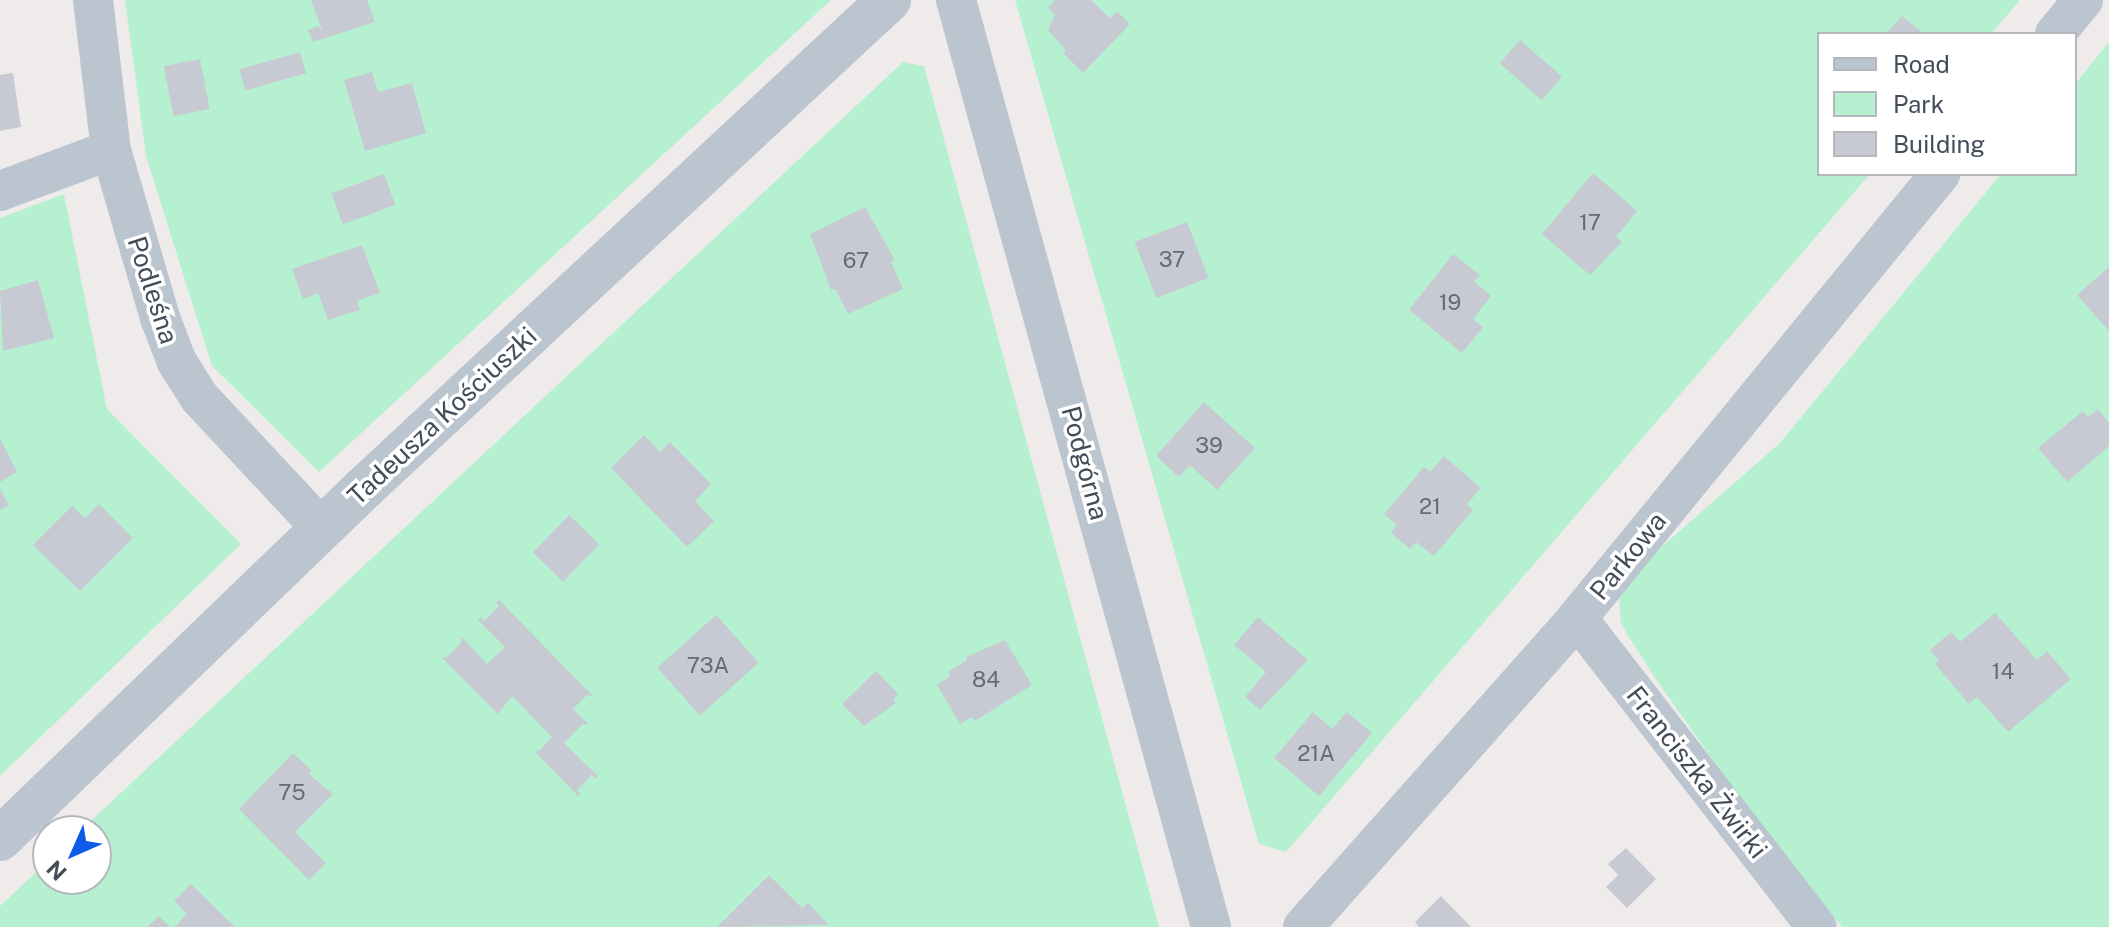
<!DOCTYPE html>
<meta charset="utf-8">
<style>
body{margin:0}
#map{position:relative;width:2109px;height:927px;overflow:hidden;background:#efebeb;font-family:"Public Sans",sans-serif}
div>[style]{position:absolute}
.green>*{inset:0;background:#b5f1d1}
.building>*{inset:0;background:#c7cad2;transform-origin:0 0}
.minor>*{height:40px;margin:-20px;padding:0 20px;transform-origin:20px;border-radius:20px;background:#bbc5cf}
.tertiary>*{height:44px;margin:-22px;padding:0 22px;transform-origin:22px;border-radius:22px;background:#bbc5cf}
span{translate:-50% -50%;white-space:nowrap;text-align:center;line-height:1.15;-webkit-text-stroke:7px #fff;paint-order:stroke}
.number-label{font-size:22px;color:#646c78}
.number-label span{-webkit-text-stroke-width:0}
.street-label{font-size:26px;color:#434d5a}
.legend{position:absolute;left:1817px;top:32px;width:260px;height:144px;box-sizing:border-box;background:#fff;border:2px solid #b4b8bd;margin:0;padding:10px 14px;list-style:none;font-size:24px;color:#434d5a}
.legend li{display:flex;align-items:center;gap:16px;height:40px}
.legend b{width:40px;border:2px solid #b4b8bd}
.north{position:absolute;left:32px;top:815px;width:80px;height:80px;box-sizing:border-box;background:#fff;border:2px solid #b4b8bd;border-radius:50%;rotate:225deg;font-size:22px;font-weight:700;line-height:32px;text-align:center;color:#434d5a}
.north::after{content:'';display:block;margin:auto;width:28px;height:36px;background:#0d5ce7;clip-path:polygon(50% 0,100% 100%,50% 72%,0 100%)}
</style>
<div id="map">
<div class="green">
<i style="clip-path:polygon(125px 0,831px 0,319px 472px,212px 366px,146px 156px)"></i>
<i style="clip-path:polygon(1015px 0,2020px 0,1991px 34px,1819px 34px,1819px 174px,1870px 174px,1286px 852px,1259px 844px)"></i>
<i style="clip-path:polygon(2109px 42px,2109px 927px,1842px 927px,1742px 802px,1653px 675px,1621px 624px,1619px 596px,1650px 557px,1780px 443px,2001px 174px,2075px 174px,2075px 84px)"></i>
<i style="clip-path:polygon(903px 62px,924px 66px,1159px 927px,0 927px,0 906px,48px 861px,48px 879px,96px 879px,96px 831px,80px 831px)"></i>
<i style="clip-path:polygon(64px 194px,107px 409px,241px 544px,0 776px,0 218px)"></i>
</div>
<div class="building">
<i style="clip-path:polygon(311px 0,367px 0,375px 22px,313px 42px,308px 30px,318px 26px,322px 30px)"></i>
<i style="clip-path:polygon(1055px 0,1091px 0,1110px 18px,1117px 11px,1130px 24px,1083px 73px,1063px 53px,1066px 50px,1048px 30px,1055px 15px,1048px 8px)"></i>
<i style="clip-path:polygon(1902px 16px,1924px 34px,1886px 34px)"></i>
<i style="left:1520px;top:40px;width:56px;height:31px;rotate:41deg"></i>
<i style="left:300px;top:52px;width:22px;height:63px;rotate:74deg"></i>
<i style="left:200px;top:59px;width:51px;height:37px;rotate:79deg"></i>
<i style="clip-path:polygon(372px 72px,378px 92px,412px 83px,426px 133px,365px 151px,344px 80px)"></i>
<i style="clip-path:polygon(13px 73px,21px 127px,0 131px,0 75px)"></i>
<i style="clip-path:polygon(1593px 173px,1637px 211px,1616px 237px,1622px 242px,1590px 275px,1542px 234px)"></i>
<i style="left:384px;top:174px;width:33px;height:56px;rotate:70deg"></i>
<i style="clip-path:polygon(865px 207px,895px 260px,891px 262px,903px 289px,848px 314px,835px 289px,831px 290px,810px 234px)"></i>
<i style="left:1187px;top:222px;width:60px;height:56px;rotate:69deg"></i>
<i style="clip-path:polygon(362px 245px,380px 293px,357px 301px,360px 310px,328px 320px,318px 293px,303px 299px,292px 269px)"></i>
<i style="clip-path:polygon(1453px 254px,1480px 275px,1474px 281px,1491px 296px,1473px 319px,1483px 327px,1462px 353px,1409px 310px)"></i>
<i style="clip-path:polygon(2109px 267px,2109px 331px,2077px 295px)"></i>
<i style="clip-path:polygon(38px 280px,54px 338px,3px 351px,0 291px)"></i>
<i style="clip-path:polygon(1204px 402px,1255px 448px,1217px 490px,1190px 465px,1179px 477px,1156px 456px)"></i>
<i style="clip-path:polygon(2098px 409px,2109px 423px,2109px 446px,2067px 482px,2038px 448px,2083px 411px,2088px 417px)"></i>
<i style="clip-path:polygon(644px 435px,660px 452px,670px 442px,711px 484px,695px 501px,714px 521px,687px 547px,611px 468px)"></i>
<i style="clip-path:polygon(0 439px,17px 472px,0 482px)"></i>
<i style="clip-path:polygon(1444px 456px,1481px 488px,1467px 504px,1473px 510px,1434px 556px,1416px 542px,1410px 549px,1391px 533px,1397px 525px,1384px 514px,1424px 467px,1430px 472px)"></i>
<i style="clip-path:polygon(0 489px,9px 505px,0 510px)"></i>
<i style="clip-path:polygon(99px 504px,133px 538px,80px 591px,33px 545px,72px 506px,85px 518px)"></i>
<i style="left:569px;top:515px;width:42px;height:52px;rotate:44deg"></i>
<i style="clip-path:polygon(499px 600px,593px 696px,587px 695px,573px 709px,589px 725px,583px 724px,564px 743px,598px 776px,595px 779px,592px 775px,577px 790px,580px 794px,578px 796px,534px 751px,539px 751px,552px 737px,512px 696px,498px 714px,440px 656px,446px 658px,461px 643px,461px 636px,487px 664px,505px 647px,478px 620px,481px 617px,484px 621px,499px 606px,496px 602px)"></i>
<i style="clip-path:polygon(1995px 613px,2037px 660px,2047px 651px,2071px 679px,2008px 732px,1977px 697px,1969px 704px,1935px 664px,1939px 661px,1930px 650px,1951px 632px,1960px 642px)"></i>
<i style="left:716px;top:615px;width:64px;height:79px;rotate:48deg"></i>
<i style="clip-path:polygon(1258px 617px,1308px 660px,1260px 710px,1245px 697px,1266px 672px,1234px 645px)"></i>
<i style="clip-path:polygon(1005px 640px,1032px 685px,975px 721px,972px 717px,960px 724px,937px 685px,950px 676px,948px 672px,967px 660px,966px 657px)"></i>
<i style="clip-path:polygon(876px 671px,898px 694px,893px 699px,896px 703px,864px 726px,842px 704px)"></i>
<i style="clip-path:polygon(1313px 712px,1332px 729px,1347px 712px,1372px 733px,1319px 796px,1274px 758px)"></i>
<i style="clip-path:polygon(293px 753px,312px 771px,309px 774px,333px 794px,295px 832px,326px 863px,309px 880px,239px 809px)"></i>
<i style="clip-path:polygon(1626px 848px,1656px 879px,1627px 908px,1606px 887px,1618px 875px,1608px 864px)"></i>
<i style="clip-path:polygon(769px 875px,802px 908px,808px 903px,829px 925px,717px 927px)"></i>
<i style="clip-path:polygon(191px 884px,235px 927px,175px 927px,187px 914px,174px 901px)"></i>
<i style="clip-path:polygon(1441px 896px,1471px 927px,1419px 927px,1415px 922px)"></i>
<i style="clip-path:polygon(159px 916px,170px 927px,147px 927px)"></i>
</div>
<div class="minor">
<i style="left:93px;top:0;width:151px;rotate:83.2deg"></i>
<i style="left:111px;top:150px;width:175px;rotate:73.7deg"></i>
<i style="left:160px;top:318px;width:47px;rotate:68.9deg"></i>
<i style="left:177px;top:362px;width:41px;rotate:57.8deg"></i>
<i style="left:199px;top:397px;width:180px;rotate:47deg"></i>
<i style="left:956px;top:0;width:961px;rotate:74.62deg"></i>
<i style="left:2055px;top:34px;width:44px;rotate:-50.5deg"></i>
<i style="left:0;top:191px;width:118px;rotate:-20.3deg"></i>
<i style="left:1577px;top:618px;width:391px;rotate:52.2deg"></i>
<i style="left:1303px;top:927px;width:413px;rotate:-48.4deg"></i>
<i style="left:1577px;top:618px;width:574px;rotate:-50.73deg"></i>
</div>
<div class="tertiary">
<i style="left:0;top:839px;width:506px;rotate:-43.96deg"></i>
<i style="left:364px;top:488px;width:717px;rotate:-42.91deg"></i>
</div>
<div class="number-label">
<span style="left:1590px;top:223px">17</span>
<span style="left:1172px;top:260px">37</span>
<span style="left:856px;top:261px">67</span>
<span style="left:1450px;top:303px">19</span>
<span style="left:1209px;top:446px">39</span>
<span style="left:1430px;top:507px">21</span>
<span style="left:708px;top:666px">73A</span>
<span style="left:2003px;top:672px">14</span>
<span style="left:986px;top:680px">84</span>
<span style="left:1316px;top:754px">21A</span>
<span style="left:292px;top:793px">75</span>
</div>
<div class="street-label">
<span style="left:153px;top:290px;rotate:72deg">Podleśna</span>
<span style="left:442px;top:416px;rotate:-43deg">Tadeusza Kościuszki</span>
<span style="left:1085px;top:463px;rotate:75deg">Podgórna</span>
<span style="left:1628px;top:556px;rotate:-51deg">Parkowa</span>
<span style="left:1697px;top:772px;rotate:52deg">Franciszka Żwirki</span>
</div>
<ul class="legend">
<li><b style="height:10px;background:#bbc5cf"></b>Road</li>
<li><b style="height:22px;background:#b5f1d1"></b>Park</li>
<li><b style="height:22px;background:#c7cad2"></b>Building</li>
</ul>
<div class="north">N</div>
</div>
